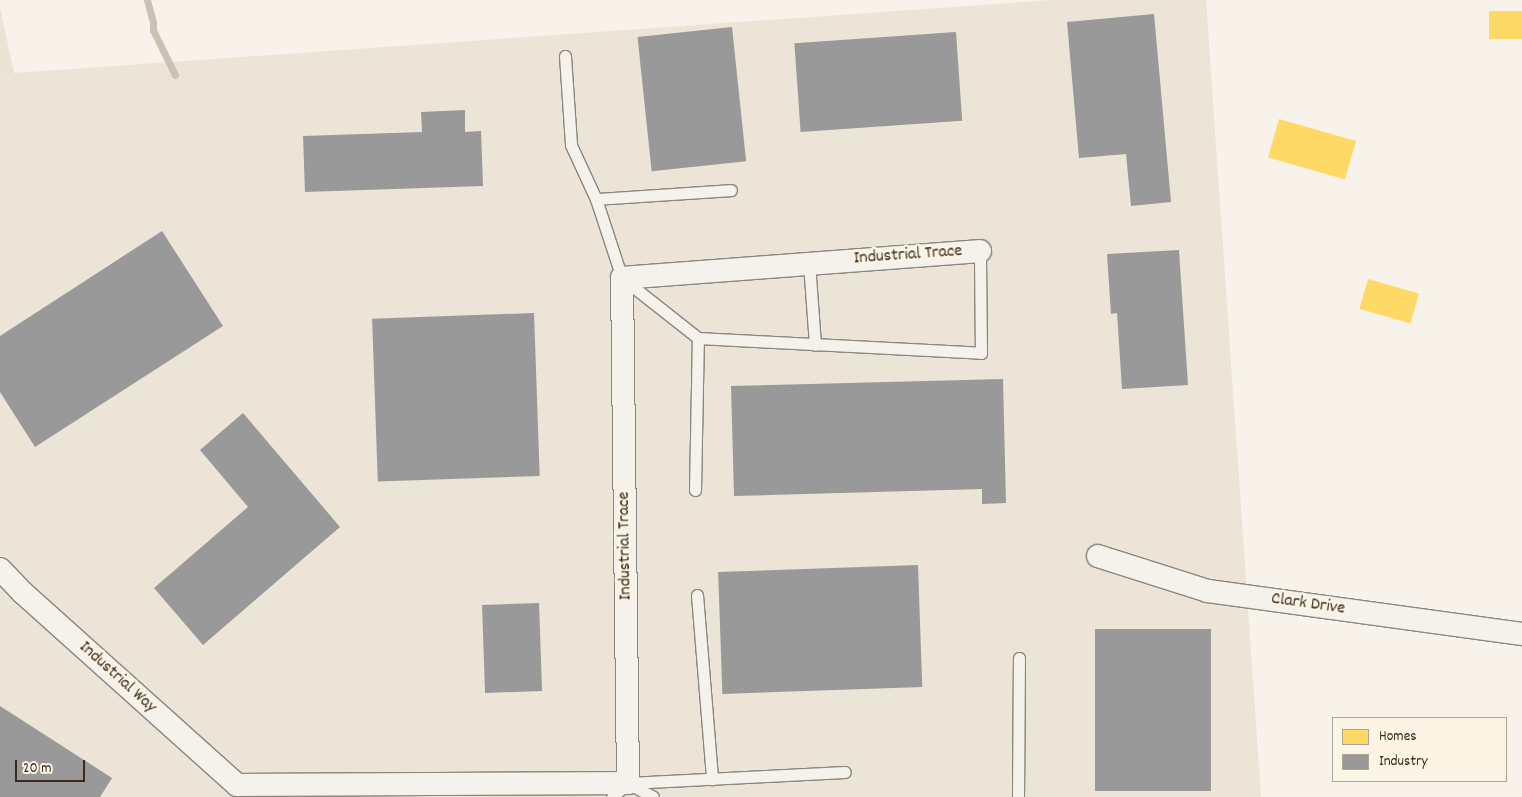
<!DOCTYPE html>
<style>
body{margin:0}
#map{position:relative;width:1522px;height:797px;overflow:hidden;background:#f7f3ea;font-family:Dekko,sans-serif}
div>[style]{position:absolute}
.built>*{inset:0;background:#ebe4d7}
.green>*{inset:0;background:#eae4d7}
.homes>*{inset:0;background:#ffd966;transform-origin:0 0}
.industry>*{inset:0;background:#999;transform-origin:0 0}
.stream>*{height:7px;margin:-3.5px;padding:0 3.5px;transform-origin:3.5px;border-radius:3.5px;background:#cac2b5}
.roads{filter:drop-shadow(1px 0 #8b867f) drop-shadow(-1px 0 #8b867f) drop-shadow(0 1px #8b867f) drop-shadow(0 -1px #8b867f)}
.service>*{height:11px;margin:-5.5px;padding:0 5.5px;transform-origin:5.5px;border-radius:5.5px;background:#f5f2ec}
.minor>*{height:22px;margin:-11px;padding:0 11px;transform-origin:11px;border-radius:11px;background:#f5f2ec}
span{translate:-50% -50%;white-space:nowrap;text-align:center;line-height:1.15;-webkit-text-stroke:5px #fcf5e5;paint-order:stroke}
.street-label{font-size:18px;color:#3b2a1e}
.legend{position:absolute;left:1332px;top:717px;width:175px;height:65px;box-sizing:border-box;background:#fcf5e5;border:1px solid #afa495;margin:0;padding:6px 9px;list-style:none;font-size:15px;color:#3b2a1e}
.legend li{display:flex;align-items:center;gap:10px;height:25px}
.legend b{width:25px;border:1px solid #afa495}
.scale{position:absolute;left:15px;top:760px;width:70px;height:22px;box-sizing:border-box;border:2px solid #3b2a1e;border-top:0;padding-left:6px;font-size:15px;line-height:18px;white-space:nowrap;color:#3b2a1e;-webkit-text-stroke:4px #fcf5e5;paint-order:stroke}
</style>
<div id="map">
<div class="built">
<i style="clip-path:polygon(1052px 0,1206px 0,1261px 797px,0 797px,0 74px)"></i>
</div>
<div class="green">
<i style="clip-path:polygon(0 8px,11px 59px,14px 73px,0 74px)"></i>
</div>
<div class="homes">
<i style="left:1522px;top:11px;width:28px;height:33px;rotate:90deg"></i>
<i style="left:1279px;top:119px;width:80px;height:40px;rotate:16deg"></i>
<i style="left:1368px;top:279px;width:53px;height:31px;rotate:16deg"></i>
</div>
<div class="industry">
<i style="clip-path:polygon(1154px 14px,1171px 202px,1131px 206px,1126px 154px,1079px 158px,1067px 22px)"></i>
<i style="left:732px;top:27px;width:135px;height:95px;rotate:84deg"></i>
<i style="left:956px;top:32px;width:89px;height:162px;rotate:86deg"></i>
<i style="clip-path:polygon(465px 110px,465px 132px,481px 131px,483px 186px,305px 192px,303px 136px,422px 132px,421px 112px)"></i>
<i style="clip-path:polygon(162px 231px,223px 326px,35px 447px,0 392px,0 336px)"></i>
<i style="clip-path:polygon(1179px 250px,1188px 385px,1122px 389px,1117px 313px,1111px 314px,1107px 254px)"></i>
<i style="left:534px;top:313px;width:163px;height:162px;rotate:88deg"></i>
<i style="clip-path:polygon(1003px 379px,1006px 503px,982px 504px,982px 489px,734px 496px,731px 386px)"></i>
<i style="clip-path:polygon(243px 413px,340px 527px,203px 645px,154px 588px,248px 507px,200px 450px)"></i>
<i style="left:918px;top:565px;width:122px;height:200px;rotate:88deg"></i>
<i style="left:539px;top:603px;width:88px;height:57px;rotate:88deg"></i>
<i style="left:1211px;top:629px;width:162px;height:116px;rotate:90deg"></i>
<i style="clip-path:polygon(0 706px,112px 778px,100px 797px,0 797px)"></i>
</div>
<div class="stream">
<i style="left:147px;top:0;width:23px;rotate:75deg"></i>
<i style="left:153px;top:22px;width:8px;rotate:90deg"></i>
<i style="left:153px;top:30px;width:50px;rotate:63.9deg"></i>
</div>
<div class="roads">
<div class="service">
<i style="left:565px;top:56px;width:89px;rotate:86.1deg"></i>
<i style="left:571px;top:145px;width:60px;rotate:65.2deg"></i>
<i style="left:596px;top:199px;width:83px;rotate:71.8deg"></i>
<i style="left:622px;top:278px;width:97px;rotate:38.3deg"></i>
<i style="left:698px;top:338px;width:283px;rotate:3deg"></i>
<i style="left:981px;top:353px;width:102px;rotate:-90.6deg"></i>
<i style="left:596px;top:199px;width:135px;rotate:-3.8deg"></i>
<i style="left:809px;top:263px;width:82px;rotate:85.8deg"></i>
<i style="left:695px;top:490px;width:152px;rotate:-88.9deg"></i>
<i style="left:697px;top:595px;width:185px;rotate:85.3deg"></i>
<i style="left:629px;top:784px;width:27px;rotate:28deg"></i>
<i style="left:612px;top:797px;width:21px;rotate:-41deg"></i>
<i style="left:628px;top:783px;width:217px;rotate:-2.9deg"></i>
<i style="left:1018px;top:797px;width:139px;rotate:-89.6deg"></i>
</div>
<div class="minor">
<i style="left:1098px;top:556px;width:115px;rotate:17.7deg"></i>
<i style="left:1208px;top:591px;width:317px;rotate:7.8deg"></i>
<i style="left:0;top:569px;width:32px;rotate:46deg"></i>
<i style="left:22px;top:592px;width:289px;rotate:41.9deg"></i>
<i style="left:237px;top:785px;width:391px;rotate:-0.3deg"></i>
<i style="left:628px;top:783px;width:505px;rotate:-90.68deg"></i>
<i style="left:622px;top:278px;width:359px;rotate:-4.3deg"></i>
</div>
</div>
<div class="street-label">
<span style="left:908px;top:256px;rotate:-4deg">Industrial Trace</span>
<span style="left:626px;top:546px;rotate:-91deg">Industrial Trace</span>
<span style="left:1308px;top:605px;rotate:8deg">Clark Drive</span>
<span style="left:117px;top:678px;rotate:42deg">Industrial Way</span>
</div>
<ul class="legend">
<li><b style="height:14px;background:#ffd966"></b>Homes</li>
<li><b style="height:14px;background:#999"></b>Industry</li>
</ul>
<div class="scale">20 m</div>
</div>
